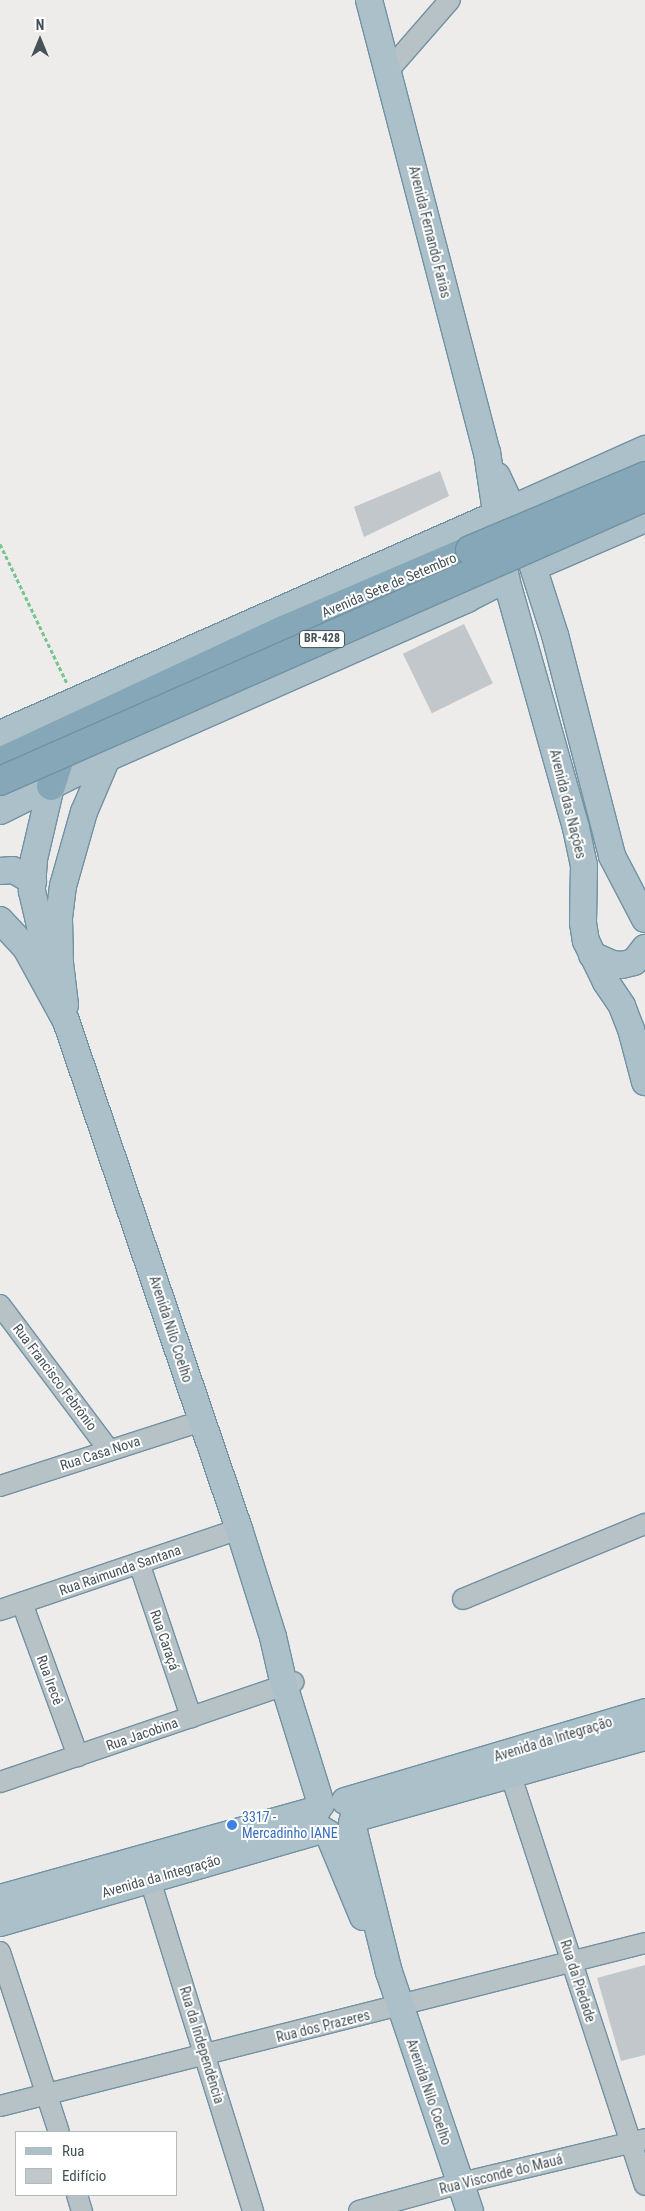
<!DOCTYPE html>
<meta charset="utf-8">
<style>
body{margin:0}
#map{position:relative;width:645px;height:2211px;overflow:hidden;background:#eeebeb;font-family:"Roboto Condensed",sans-serif}
div>[style]{position:absolute}
.building>*{inset:0;background:#c2c7cb;transform-origin:0 0}
.path>*{height:3px;margin-top:-1.5px;transform-origin:0;background:repeating-linear-gradient(90deg,#75c68f 0 4px,transparent 0 6.5px)}
.roads{filter:drop-shadow(1px 0 #7192a3) drop-shadow(-1px 0 #7192a3) drop-shadow(0 1px #7192a3) drop-shadow(0 -1px #7192a3)}
.minor>*{height:20px;margin:-10px;padding:0 10px;transform-origin:10px;border-radius:10px;background:#b7c2c7}
.major>*{height:26px;margin:-13px;padding:0 13px;transform-origin:13px;border-radius:13px;background:#acc0c9}
.highway>*{height:28px;margin:-14px;padding:0 14px;transform-origin:14px;border-radius:14px;background:#85a7b8}
.bridges{filter:drop-shadow(1px 0 #7192a3) drop-shadow(-1px 0 #7192a3) drop-shadow(0 1px #7192a3) drop-shadow(0 -1px #7192a3)}
.highway-bridge>*{height:28px;margin:-14px;padding:0 14px;transform-origin:14px;border-radius:14px;background:#85a7b8}
.dots>*{width:14px;height:14px;translate:-50% -50%;box-sizing:border-box;border:2px solid #fff;border-radius:50%}
span{translate:-50% -50%;white-space:nowrap;text-align:center;line-height:1.15;-webkit-text-stroke:4px #fff;paint-order:stroke}
.shield-label span{padding:1px 4px;background:#fff;border:1px solid;border-radius:4px;-webkit-text-stroke-width:0}
.shield-label{font-size:12px;color:#455257;font-weight:700}
.street-label{font-size:14px;color:#455257}
.shop-label{font-size:14px;color:#366cbe}
.left{translate:0 -50%;text-align:left}
.legend{position:absolute;left:15px;top:2131px;width:162px;height:65px;box-sizing:border-box;background:#fff;border:1px solid #b5babc;margin:0;padding:6px 9px;list-style:none;font-size:15px;color:#455257}
.legend li{display:flex;align-items:center;gap:10px;height:25px}
.legend b{width:25px;border:1px solid #b5babc}
.north{position:absolute;left:15px;top:15px;width:50px;height:50px;-webkit-text-stroke:4px #fff;paint-order:stroke;rotate:0deg;font-size:14px;font-weight:700;line-height:20px;text-align:center;color:#455257}
.north::after{content:'';display:block;margin:auto;width:18px;height:22px;background:#455257;clip-path:polygon(50% 0,100% 100%,50% 72%,0 100%)}
</style>
<div id="map">
<div class="building">
<i style="clip-path:polygon(440px 471px,449px 496px,364px 537px,354px 507px)"></i>
<i style="left:464px;top:624px;width:66px;height:68px;rotate:64deg"></i>
<i style="clip-path:polygon(645px 1965px,645px 2055px,621px 2061px,597px 1978px)"></i>
</div>
<div class="path">
<i style="left:0;top:544px;width:154px;rotate:64.3deg"></i>
</div>
<div class="roads">
<div class="minor">
<i style="left:388px;top:71px;width:94px;rotate:-48.9deg"></i>
<i style="left:0;top:1305px;width:181px;rotate:53.1deg"></i>
<i style="left:0;top:1486px;width:211px;rotate:-17.9deg"></i>
<i style="left:139px;top:1563px;width:163px;rotate:71.3deg"></i>
<i style="left:463px;top:1599px;width:197px;rotate:-22.4deg"></i>
<i style="left:22px;top:1603px;width:163px;rotate:69.9deg"></i>
<i style="left:0;top:1610px;width:252px;rotate:-18.7deg"></i>
<i style="left:511px;top:1776px;width:430px;rotate:71.9deg"></i>
<i style="left:0;top:1782px;width:310px;rotate:-18.8deg"></i>
<i style="left:150px;top:1880px;width:347px;rotate:72.7deg"></i>
<i style="left:0;top:1952px;width:189px;rotate:71.9deg"></i>
<i style="left:0;top:2106px;width:665px;rotate:-14.18deg"></i>
<i style="left:77px;top:2195px;width:17px;rotate:73deg"></i>
<i style="left:359px;top:2211px;width:106px;rotate:-15.4deg"></i>
<i style="left:461px;top:2183px;width:189px;rotate:-13.4deg"></i>
</div>
<div class="major">
<i style="left:369px;top:0;width:467px;rotate:75.4deg"></i>
<i style="left:487px;top:452px;width:128px;rotate:81.5deg"></i>
<i style="left:506px;top:579px;width:259px;rotate:74.3deg"></i>
<i style="left:576px;top:828px;width:38px;rotate:78deg"></i>
<i style="left:584px;top:865px;width:58px;rotate:91deg"></i>
<i style="left:583px;top:923px;width:18px;rotate:81deg"></i>
<i style="left:586px;top:941px;width:46px;rotate:64deg"></i>
<i style="left:606px;top:982px;width:29px;rotate:56deg"></i>
<i style="left:622px;top:1006px;width:25px;rotate:69deg"></i>
<i style="left:631px;top:1029px;width:55px;rotate:75.2deg"></i>
<i style="left:497px;top:476px;width:52px;rotate:64.9deg"></i>
<i style="left:519px;top:523px;width:118px;rotate:72.2deg"></i>
<i style="left:555px;top:635px;width:228px;rotate:75.5deg"></i>
<i style="left:612px;top:856px;width:71px;rotate:62.4deg"></i>
<i style="left:513px;top:508px;width:145px;rotate:-24.1deg"></i>
<i style="left:534px;top:567px;width:121px;rotate:-23.4deg"></i>
<i style="left:0;top:734px;width:541px;rotate:-23.87deg"></i>
<i style="left:51px;top:786px;width:75px;rotate:103.1deg"></i>
<i style="left:34px;top:859px;width:32px;rotate:94deg"></i>
<i style="left:32px;top:891px;width:36px;rotate:77deg"></i>
<i style="left:40px;top:926px;width:38px;rotate:62deg"></i>
<i style="left:0;top:811px;width:119px;rotate:-26.4deg"></i>
<i style="left:107px;top:758px;width:394px;rotate:-23.8deg"></i>
<i style="left:467px;top:599px;width:44px;rotate:-27.1deg"></i>
<i style="left:0;top:871px;width:13px;rotate:-4deg"></i>
<i style="left:13px;top:870px;width:23px;rotate:29deg"></i>
<i style="left:0;top:920px;width:38px;rotate:47deg"></i>
<i style="left:26px;top:948px;width:83px;rotate:61.3deg"></i>
<i style="left:66px;top:1021px;width:537px;rotate:71.19deg"></i>
<i style="left:239px;top:1529px;width:113px;rotate:72.5deg"></i>
<i style="left:273px;top:1637px;width:49px;rotate:77.1deg"></i>
<i style="left:284px;top:1685px;width:125px;rotate:72.7deg"></i>
<i style="left:592px;top:955px;width:22px;rotate:24deg"></i>
<i style="left:612px;top:964px;width:10px;rotate:6deg"></i>
<i style="left:622px;top:965px;width:12px;rotate:-14deg"></i>
<i style="left:634px;top:962px;width:18px;rotate:-52deg"></i>
<i style="left:65px;top:1005px;width:42px;rotate:-96.8deg"></i>
<i style="left:60px;top:963px;width:45px;rotate:-91.3deg"></i>
<i style="left:59px;top:918px;width:32px;rotate:-83deg"></i>
<i style="left:63px;top:886px;width:77px;rotate:-74.2deg"></i>
<i style="left:84px;top:812px;width:59px;rotate:-66.9deg"></i>
<i style="left:345px;top:1801px;width:313px;rotate:-16.5deg"></i>
<i style="left:353px;top:1819px;width:303px;rotate:-15.7deg"></i>
<i style="left:352px;top:1823px;width:154px;rotate:76.1deg"></i>
<i style="left:389px;top:1972px;width:252px;rotate:71.3deg"></i>
<i style="left:328px;top:1833px;width:91px;rotate:67.4deg"></i>
<i style="left:0;top:1898px;width:330px;rotate:-15.6deg"></i>
<i style="left:0;top:1923px;width:336px;rotate:-16.1deg"></i>
</div>
<div class="highway">
<i style="left:0;top:762px;width:312px;rotate:-25deg"></i>
<i style="left:283px;top:630px;width:203px;rotate:-23.2deg"></i>
<i style="left:51px;top:786px;width:35px;rotate:-72deg"></i>
</div>
</div>
<div class="bridges">
<div class="highway-bridge">
<i style="left:470px;top:550px;width:190px;rotate:-22.9deg"></i>
<i style="left:0;top:781px;width:705px;rotate:-23.76deg"></i>
</div>
</div>
<div class="dots">
<i style="left:232px;top:1825px;background:#3f7fe0"></i>
</div>
<div class="shield-label">
<span style="left:322px;top:639px">BR-428</span>
</div>
<div class="street-label">
<span style="left:430px;top:232px;rotate:76deg">Avenida Fernando Farias</span>
<span style="left:389px;top:585px;rotate:-23deg">Avenida Sete de Setembro</span>
<span style="left:568px;top:804px;rotate:76deg">Avenida das Nações</span>
<span style="left:171px;top:1329px;rotate:72deg">Avenida Nilo Coelho</span>
<span style="left:55px;top:1377px;rotate:53deg">Rua Francisco Febrônio</span>
<span style="left:100px;top:1453px;rotate:-18deg">Rua Casa Nova</span>
<span style="left:120px;top:1570px;rotate:-19deg">Rua Raimunda Santana</span>
<span style="left:165px;top:1640px;rotate:71deg">Rua Caraçá</span>
<span style="left:50px;top:1680px;rotate:70deg">Rua Irecê</span>
<span style="left:142px;top:1734px;rotate:-19deg">Rua Jacobina</span>
<span style="left:553px;top:1739px;rotate:-17deg">Avenida da Integração</span>
<span style="left:161px;top:1876px;rotate:-16deg">Avenida da Integração</span>
<span style="left:578px;top:1981px;rotate:72deg">Rua da Piedade</span>
<span style="left:323px;top:2026px;rotate:-14deg">Rua dos Prazeres</span>
<span style="left:202px;top:2045px;rotate:73deg">Rua da Independência</span>
<span style="left:429px;top:2092px;rotate:71deg">Avenida Nilo Coelho</span>
<span style="left:501px;top:2174px;rotate:-14deg">Rua Visconde do Mauá</span>
</div>
<div class="shop-label">
<span class="left" style="left:242px;top:1825px">3317 -<br>Mercadinho IANE</span>
</div>
<ul class="legend">
<li><b style="height:6px;background:#acc0c9"></b>Rua</li>
<li><b style="height:14px;background:#c2c7cb"></b>Edifício</li>
</ul>
<div class="north">N</div>
</div>
